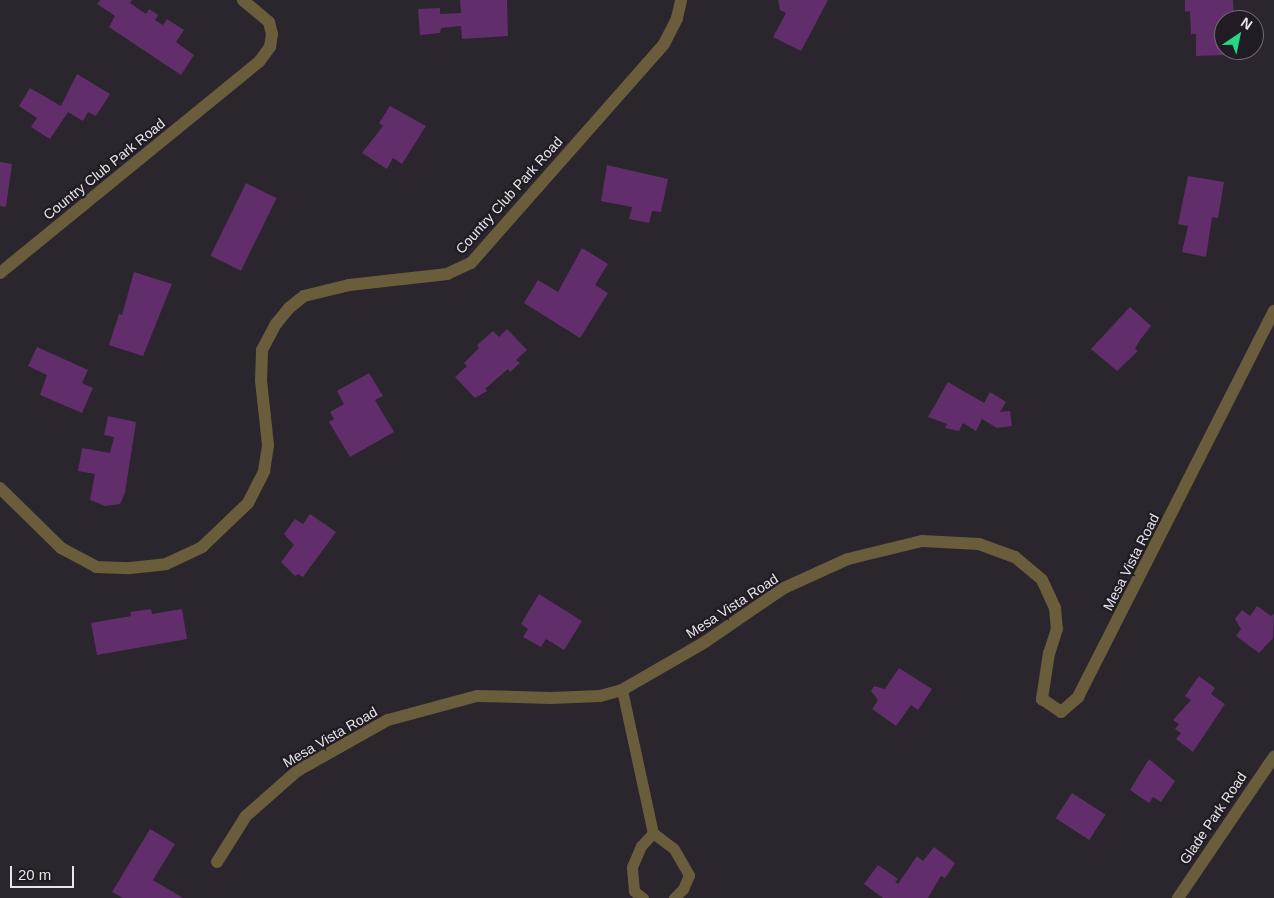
<!DOCTYPE html>
<style>
body{margin:0}
#map{position:relative;width:1274px;height:898px;overflow:hidden;background:#2b252d;font-family:Helvetica,sans-serif}
div>[style]{position:absolute}
.building>*{inset:0;background:#612e6b;transform-origin:0 0}
.service>*{height:11px;margin:-5.5px;padding:0 5.5px;transform-origin:5.5px;border-radius:5.5px;background:#695d3c}
.minor>*{height:12px;margin:-6px;padding:0 6px;transform-origin:6px;border-radius:6px;background:#695d3c}
span{translate:-50% -50%;white-space:nowrap;text-align:center;line-height:1.15;-webkit-text-stroke:4.5px #211b23;paint-order:stroke}
.street-label{font-size:14px;color:#eae5eb}
.north{position:absolute;left:1214px;top:10px;width:50px;height:50px;box-sizing:border-box;background:#211b23;border:1px solid #716c73;border-radius:50%;rotate:34deg;font-size:14px;font-weight:700;line-height:20px;text-align:center;color:#eae5eb}
.north::after{content:'';display:block;margin:auto;width:18px;height:22px;background:#24d886;clip-path:polygon(50% 0,100% 100%,50% 72%,0 100%)}
.scale{position:absolute;left:10px;top:866px;width:64px;height:22px;box-sizing:border-box;border:2px solid #eae5eb;border-top:0;padding-left:6px;font-size:15px;line-height:18px;white-space:nowrap;color:#eae5eb;-webkit-text-stroke:4px #211b23;paint-order:stroke}
</style>
<div id="map">
<div class="building">
<i style="clip-path:polygon(100px 0,132px 0,130px 3px,146px 14px,149px 9px,158px 15px,155px 20px,163px 25px,167px 19px,184px 30px,176px 42px,194px 55px,181px 75px,109px 27px,115px 16px,97px 4px)"></i>
<i style="clip-path:polygon(460px 0,507px 0,508px 36px,462px 39px,461px 26px,441px 28px,440px 33px,420px 35px,418px 9px,440px 8px,440px 14px,461px 13px)"></i>
<i style="clip-path:polygon(778px 0,828px 0,801px 51px,773px 37px,786px 13px,780px 10px)"></i>
<i style="clip-path:polygon(1185px 0,1233px 0,1234px 20px,1224px 20px,1225px 55px,1196px 56px,1196px 34px,1191px 34px,1190px 11px,1185px 12px)"></i>
<i style="clip-path:polygon(77px 74px,110px 94px,96px 116px,88px 112px,83px 121px,68px 112px,50px 139px,31px 127px,37px 118px,19px 106px,30px 88px,61px 106px)"></i>
<i style="clip-path:polygon(390px 106px,426px 126px,402px 164px,393px 158px,387px 169px,362px 153px,383px 126px,379px 123px)"></i>
<i style="clip-path:polygon(0 162px,12px 164px,6px 207px,0 206px)"></i>
<i style="clip-path:polygon(607px 165px,668px 179px,661px 212px,652px 211px,649px 223px,629px 219px,632px 207px,601px 201px)"></i>
<i style="clip-path:polygon(1188px 176px,1224px 182px,1218px 218px,1212px 217px,1206px 257px,1182px 252px,1188px 226px,1178px 224px)"></i>
<i style="left:246px;top:183px;width:34px;height:81px;rotate:26deg"></i>
<i style="clip-path:polygon(582px 248px,608px 264px,595px 285px,608px 293px,580px 338px,524px 303px,538px 280px,558px 292px)"></i>
<i style="clip-path:polygon(134px 272px,172px 284px,143px 356px,109px 345px,119px 314px,122px 315px)"></i>
<i style="clip-path:polygon(1130px 307px,1151px 326px,1140px 340px,1135px 349px,1138px 351px,1117px 371px,1091px 349px)"></i>
<i style="clip-path:polygon(507px 329px,527px 350px,516px 360px,520px 363px,510px 372px,508px 369px,485px 389px,487px 391px,475px 398px,455px 377px,467px 366px,464px 363px,479px 348px,477px 345px,493px 331px,499px 337px)"></i>
<i style="clip-path:polygon(37px 347px,88px 370px,82px 383px,93px 388px,82px 413px,40px 395px,47px 375px,28px 366px)"></i>
<i style="clip-path:polygon(369px 373px,383px 396px,375px 400px,394px 432px,350px 457px,329px 422px,334px 419px,330px 412px,344px 404px,337px 391px)"></i>
<i style="clip-path:polygon(948px 382px,984px 403px,990px 392px,1006px 402px,1000px 412px,1010px 411px,1012px 426px,997px 428px,982px 419px,976px 431px,963px 423px,959px 431px,945px 428px,947px 424px,928px 417px)"></i>
<i style="clip-path:polygon(108px 416px,136px 422px,125px 493px,120px 504px,105px 506px,90px 500px,95px 474px,78px 471px,82px 448px,110px 453px,114px 437px,104px 435px)"></i>
<i style="clip-path:polygon(310px 514px,336px 532px,303px 577px,298px 574px,295px 576px,281px 562px,294px 545px,284px 534px,295px 519px,303px 524px)"></i>
<i style="clip-path:polygon(539px 594px,582px 621px,564px 650px,546px 639px,541px 647px,523px 637px,528px 629px,521px 624px)"></i>
<i style="clip-path:polygon(1257px 606px,1271px 616px,1274px 614px,1273px 638px,1259px 653px,1236px 636px,1241px 629px,1235px 619px,1242px 610px,1250px 616px)"></i>
<i style="clip-path:polygon(151px 609px,152px 614px,182px 609px,187px 639px,97px 655px,91px 623px,131px 616px,130px 612px)"></i>
<i style="clip-path:polygon(899px 668px,932px 689px,918px 710px,911px 705px,896px 726px,872px 709px,878px 700px,871px 691px,874px 686px,885px 689px)"></i>
<i style="clip-path:polygon(1199px 676px,1215px 688px,1211px 694px,1225px 704px,1193px 752px,1176px 739px,1181px 733px,1175px 729px,1179px 724px,1173px 720px,1191px 700px,1185px 696px)"></i>
<i style="clip-path:polygon(1149px 759px,1175px 781px,1161px 802px,1153px 797px,1149px 803px,1130px 790px)"></i>
<i style="left:1072px;top:793px;width:40px;height:30px;rotate:33deg"></i>
<i style="clip-path:polygon(150px 829px,175px 844px,153px 880px,183px 898px,123px 898px,112px 892px)"></i>
<i style="clip-path:polygon(934px 847px,955px 863px,945px 878px,941px 876px,928px 898px,883px 898px,864px 884px,878px 865px,898px 879px,895px 882px,898px 884px,917px 856px,923px 861px)"></i>
</div>
<div class="service">
<i style="left:622px;top:690px;width:146px;rotate:77.8deg"></i>
<i style="left:653px;top:833px;width:26px;rotate:37deg"></i>
<i style="left:674px;top:849px;width:30px;rotate:60deg"></i>
<i style="left:689px;top:875px;width:15px;rotate:113deg"></i>
<i style="left:683px;top:889px;width:13px;rotate:135deg"></i>
<i style="left:643px;top:898px;width:11px;rotate:-142deg"></i>
<i style="left:634px;top:891px;width:24px;rotate:-95deg"></i>
<i style="left:632px;top:867px;width:23px;rotate:-67deg"></i>
<i style="left:641px;top:846px;width:18px;rotate:-47deg"></i>
</div>
<div class="minor">
<i style="left:0;top:273px;width:334px;rotate:-39.2deg"></i>
<i style="left:259px;top:62px;width:19px;rotate:-54deg"></i>
<i style="left:270px;top:47px;width:13px;rotate:-81deg"></i>
<i style="left:272px;top:34px;width:12px;rotate:-104deg"></i>
<i style="left:269px;top:22px;width:34px;rotate:-140deg"></i>
<i style="left:0;top:488px;width:86px;rotate:44.5deg"></i>
<i style="left:61px;top:548px;width:40px;rotate:28deg"></i>
<i style="left:96px;top:567px;width:34px;rotate:2deg"></i>
<i style="left:130px;top:568px;width:36px;rotate:-6deg"></i>
<i style="left:166px;top:564px;width:40px;rotate:-25deg"></i>
<i style="left:202px;top:547px;width:64px;rotate:-43.7deg"></i>
<i style="left:248px;top:503px;width:36px;rotate:-63deg"></i>
<i style="left:264px;top:471px;width:26px;rotate:-81deg"></i>
<i style="left:268px;top:445px;width:64px;rotate:-96.2deg"></i>
<i style="left:261px;top:381px;width:31px;rotate:-88deg"></i>
<i style="left:262px;top:350px;width:30px;rotate:-62deg"></i>
<i style="left:276px;top:324px;width:21px;rotate:-51deg"></i>
<i style="left:289px;top:308px;width:19px;rotate:-39deg"></i>
<i style="left:304px;top:296px;width:46px;rotate:-13.7deg"></i>
<i style="left:349px;top:285px;width:99px;rotate:-6.4deg"></i>
<i style="left:447px;top:274px;width:26px;rotate:-25deg"></i>
<i style="left:471px;top:263px;width:292px;rotate:-48.6deg"></i>
<i style="left:664px;top:44px;width:29px;rotate:-63deg"></i>
<i style="left:677px;top:18px;width:18px;rotate:-77deg"></i>
<i style="left:217px;top:862px;width:54px;rotate:-57.8deg"></i>
<i style="left:246px;top:816px;width:68px;rotate:-41.4deg"></i>
<i style="left:297px;top:771px;width:104px;rotate:-29.3deg"></i>
<i style="left:388px;top:720px;width:92px;rotate:-15.1deg"></i>
<i style="left:477px;top:696px;width:74px;rotate:1.5deg"></i>
<i style="left:551px;top:698px;width:49px;rotate:-2.3deg"></i>
<i style="left:600px;top:696px;width:23px;rotate:-15deg"></i>
<i style="left:622px;top:690px;width:96px;rotate:-30deg"></i>
<i style="left:705px;top:642px;width:96px;rotate:-34.4deg"></i>
<i style="left:784px;top:588px;width:70px;rotate:-24.4deg"></i>
<i style="left:848px;top:559px;width:76px;rotate:-13.7deg"></i>
<i style="left:922px;top:541px;width:57px;rotate:3deg"></i>
<i style="left:979px;top:544px;width:38px;rotate:20deg"></i>
<i style="left:1015px;top:557px;width:35px;rotate:40deg"></i>
<i style="left:1042px;top:580px;width:31px;rotate:65deg"></i>
<i style="left:1055px;top:608px;width:21px;rotate:85deg"></i>
<i style="left:1057px;top:629px;width:25px;rotate:108deg"></i>
<i style="left:1049px;top:653px;width:47px;rotate:98.7deg"></i>
<i style="left:1042px;top:699px;width:23px;rotate:34deg"></i>
<i style="left:1061px;top:712px;width:23px;rotate:-41deg"></i>
<i style="left:1078px;top:697px;width:433px;rotate:-63.1deg"></i>
<i style="left:1178px;top:898px;width:171px;rotate:-55.8deg"></i>
</div>
<div class="street-label">
<span style="left:104px;top:169px;rotate:-39deg">Country Club Park Road</span>
<span style="left:509px;top:195px;rotate:-48deg">Country Club Park Road</span>
<span style="left:1131px;top:562px;rotate:-63deg">Mesa Vista Road</span>
<span style="left:732px;top:606px;rotate:-33deg">Mesa Vista Road</span>
<span style="left:330px;top:737px;rotate:-30deg">Mesa Vista Road</span>
<span style="left:1213px;top:818px;rotate:-56deg">Glade Park Road</span>
</div>
<div class="north">N</div>
<div class="scale">20 m</div>
</div>
